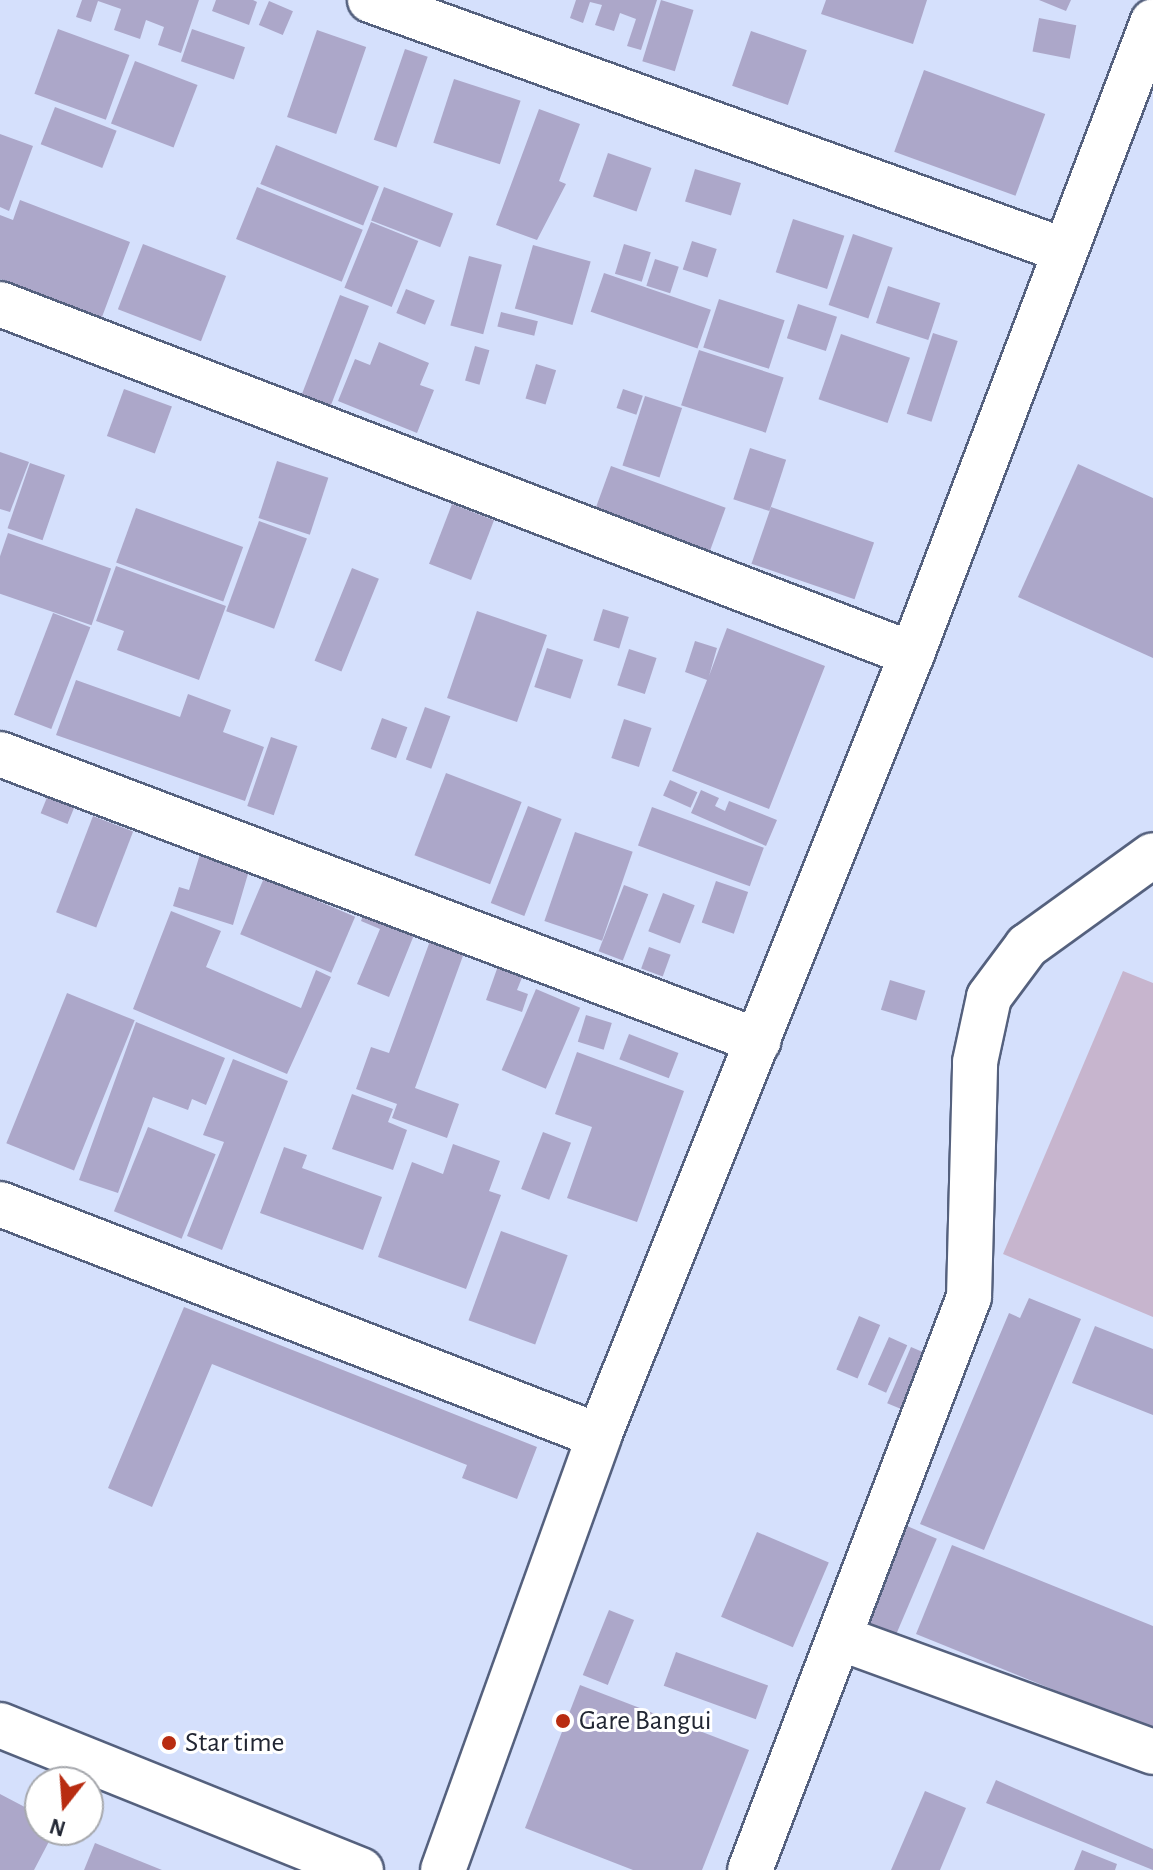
<!DOCTYPE html>
<style>
body{margin:0}
#map{position:relative;width:1153px;height:1870px;overflow:hidden;background:#d5e0fc;font-family:"Alegreya Sans",sans-serif}
div>[style]{position:absolute}
.green>*{inset:0;background:#c7b5ce}
.building>*{inset:0;background:#aca7c9;transform-origin:0 0}
.roads{filter:drop-shadow(2px 0 #55617e) drop-shadow(-2px 0 #55617e) drop-shadow(0 2px #55617e) drop-shadow(0 -2px #55617e)}
.minor>*{height:44px;margin:-22px;padding:0 22px;transform-origin:22px;border-radius:22px;background:#fff}
.major>*{height:44px;margin:-22px;padding:0 22px;transform-origin:22px;border-radius:22px;background:#fff}
.dots>*{width:22px;height:22px;translate:-50% -50%;box-sizing:border-box;border:4px solid #fff;border-radius:50%}
span{translate:-50% -50%;white-space:nowrap;text-align:center;line-height:1.15;-webkit-text-stroke:6px #fff;paint-order:stroke}
.poi-label{font-size:28px;color:#212633}
.left{translate:0 -50%;text-align:left}
.north{position:absolute;left:24px;top:1766px;width:80px;height:80px;box-sizing:border-box;background:#fff;border:2px solid #a6a8ad;border-radius:50%;rotate:197deg;font-size:22px;font-weight:700;line-height:32px;text-align:center;color:#212633}
.north::after{content:'';display:block;margin:auto;width:28px;height:36px;background:#b82c11;clip-path:polygon(50% 0,100% 100%,50% 72%,0 100%)}
</style>
<div id="map">
<div class="green">
<i style="clip-path:polygon(1123px 971px,1153px 983px,1153px 1317px,1003px 1254px)"></i>
</div>
<div class="building">
<i style="clip-path:polygon(82px 0,199px 0,181px 53px,158px 45px,164px 27px,146px 20px,140px 39px,114px 30px,121px 9px,98px 1px,91px 22px,76px 17px)"></i>
<i style="clip-path:polygon(216px 0,253px 0,257px 2px,249px 25px,212px 11px)"></i>
<i style="clip-path:polygon(576px 0,657px 0,641px 50px,627px 46px,636px 19px,620px 13px,614px 31px,595px 25px,602px 5px,590px 2px,583px 23px,570px 18px)"></i>
<i style="left:661px;top:0;width:34px;height:64px;rotate:17deg"></i>
<i style="clip-path:polygon(826px 0,927px 0,913px 44px,821px 14px)"></i>
<i style="clip-path:polygon(1039px 0,1071px 0,1066px 11px)"></i>
<i style="left:269px;top:1px;width:26px;height:26px;rotate:23deg"></i>
<i style="left:1039px;top:18px;width:38px;height:34px;rotate:11deg"></i>
<i style="left:58px;top:29px;width:76px;height:69px;rotate:20deg"></i>
<i style="left:192px;top:29px;width:56px;height:34px;rotate:19deg"></i>
<i style="left:317px;top:30px;width:52px;height:92px;rotate:19deg"></i>
<i style="left:751px;top:31px;width:59px;height:58px;rotate:19deg"></i>
<i style="left:405px;top:49px;width:24px;height:96px;rotate:19deg"></i>
<i style="left:135px;top:61px;width:67px;height:67px;rotate:21deg"></i>
<i style="left:924px;top:70px;width:129px;height:87px;rotate:20deg"></i>
<i style="left:454px;top:79px;width:70px;height:67px;rotate:18deg"></i>
<i style="left:55px;top:107px;width:66px;height:40px;rotate:21deg"></i>
<i style="clip-path:polygon(539px 109px,580px 124px,559px 181px,566px 184px,537px 240px,496px 225px)"></i>
<i style="clip-path:polygon(0 134px,33px 146px,9px 211px,0 207px)"></i>
<i style="left:276px;top:145px;width:111px;height:42px;rotate:22deg"></i>
<i style="left:608px;top:153px;width:46px;height:46px;rotate:19deg"></i>
<i style="left:695px;top:169px;width:48px;height:34px;rotate:17deg"></i>
<i style="left:257px;top:187px;width:114px;height:56px;rotate:22deg"></i>
<i style="left:384px;top:187px;width:74px;height:36px;rotate:21deg"></i>
<i style="clip-path:polygon(20px 200px,130px 242px,102px 317px,0 279px,0 215px,13px 220px)"></i>
<i style="left:793px;top:219px;width:54px;height:56px;rotate:18deg"></i>
<i style="left:371px;top:222px;width:51px;height:71px;rotate:22deg"></i>
<i style="left:853px;top:234px;width:42px;height:75px;rotate:19deg"></i>
<i style="left:692px;top:241px;width:26px;height:30px;rotate:18deg"></i>
<i style="left:143px;top:244px;width:89px;height:70px;rotate:21deg"></i>
<i style="left:624px;top:244px;width:28px;height:31px;rotate:17deg"></i>
<i style="left:533px;top:245px;width:60px;height:66px;rotate:16deg"></i>
<i style="left:469px;top:256px;width:34px;height:72px;rotate:15deg"></i>
<i style="left:655px;top:259px;width:25px;height:28px;rotate:18deg"></i>
<i style="left:604px;top:273px;width:113px;height:41px;rotate:19deg"></i>
<i style="left:888px;top:286px;width:55px;height:39px;rotate:18deg"></i>
<i style="left:406px;top:289px;width:31px;height:26px;rotate:22deg"></i>
<i style="left:340px;top:295px;width:31px;height:108px;rotate:21deg"></i>
<i style="left:719px;top:299px;width:69px;height:51px;rotate:18deg"></i>
<i style="left:798px;top:304px;width:41px;height:36px;rotate:18deg"></i>
<i style="left:501px;top:312px;width:38px;height:15px;rotate:14deg"></i>
<i style="left:933px;top:333px;width:26px;height:85px;rotate:18deg"></i>
<i style="left:841px;top:334px;width:73px;height:69px;rotate:19deg"></i>
<i style="clip-path:polygon(379px 342px,429px 363px,420px 385px,434px 390px,417px 433px,338px 401px,355px 359px,370px 365px)"></i>
<i style="left:475px;top:346px;width:15px;height:36px;rotate:16deg"></i>
<i style="left:699px;top:350px;width:89px;height:58px;rotate:18deg"></i>
<i style="left:536px;top:364px;width:21px;height:36px;rotate:17deg"></i>
<i style="left:124px;top:389px;width:51px;height:50px;rotate:20deg"></i>
<i style="left:623px;top:389px;width:21px;height:20px;rotate:19deg"></i>
<i style="left:645px;top:396px;width:39px;height:73px;rotate:18deg"></i>
<i style="left:750px;top:448px;width:38px;height:54px;rotate:18deg"></i>
<i style="clip-path:polygon(0 452px,29px 462px,10px 512px,0 509px)"></i>
<i style="left:277px;top:461px;width:54px;height:60px;rotate:18deg"></i>
<i style="left:30px;top:463px;width:37px;height:69px;rotate:19deg"></i>
<i style="clip-path:polygon(1078px 464px,1153px 498px,1153px 658px,1018px 597px)"></i>
<i style="left:611px;top:466px;width:122px;height:46px;rotate:20deg"></i>
<i style="left:452px;top:504px;width:45px;height:64px;rotate:21deg"></i>
<i style="left:771px;top:507px;width:109px;height:60px;rotate:19deg"></i>
<i style="left:136px;top:508px;width:114px;height:58px;rotate:20deg"></i>
<i style="left:259px;top:521px;width:51px;height:96px;rotate:20deg"></i>
<i style="left:8px;top:533px;width:109px;height:60px;rotate:19deg"></i>
<i style="clip-path:polygon(116px 566px,226px 606px,199px 680px,117px 650px,124px 631px,96px 621px)"></i>
<i style="left:352px;top:568px;width:29px;height:100px;rotate:22deg"></i>
<i style="left:603px;top:609px;width:27px;height:33px;rotate:17deg"></i>
<i style="left:477px;top:611px;width:74px;height:92px;rotate:19deg"></i>
<i style="left:53px;top:613px;width:40px;height:109px;rotate:21deg"></i>
<i style="clip-path:polygon(727px 628px,825px 666px,769px 809px,672px 771px,707px 680px,685px 672px,695px 641px,717px 648px,709px 676px)"></i>
<i style="left:547px;top:648px;width:38px;height:41px;rotate:18deg"></i>
<i style="left:629px;top:649px;width:29px;height:38px;rotate:18deg"></i>
<i style="clip-path:polygon(76px 680px,180px 717px,188px 694px,231px 710px,223px 732px,264px 747px,245px 801px,56px 735px)"></i>
<i style="left:425px;top:707px;width:27px;height:56px;rotate:20deg"></i>
<i style="left:382px;top:718px;width:27px;height:33px;rotate:20deg"></i>
<i style="left:624px;top:719px;width:29px;height:41px;rotate:18deg"></i>
<i style="left:271px;top:737px;width:28px;height:73px;rotate:19deg"></i>
<i style="left:446px;top:773px;width:81px;height:88px;rotate:21deg"></i>
<i style="left:670px;top:780px;width:30px;height:17px;rotate:24deg"></i>
<i style="left:50px;top:790px;width:29px;height:25px;rotate:22deg"></i>
<i style="clip-path:polygon(701px 790px,719px 798px,715px 806px,725px 811px,729px 801px,777px 820px,766px 846px,691px 813px)"></i>
<i style="left:528px;top:806px;width:36px;height:104px;rotate:21deg"></i>
<i style="left:652px;top:807px;width:119px;height:41px;rotate:20deg"></i>
<i style="left:93px;top:816px;width:43px;height:103px;rotate:21deg"></i>
<i style="left:575px;top:832px;width:61px;height:94px;rotate:19deg"></i>
<i style="clip-path:polygon(201px 851px,250px 867px,233px 925px,173px 906px,179px 887px,189px 890px)"></i>
<i style="left:264px;top:878px;width:99px;height:61px;rotate:23deg"></i>
<i style="left:716px;top:881px;width:34px;height:44px;rotate:19deg"></i>
<i style="left:624px;top:885px;width:26px;height:71px;rotate:21deg"></i>
<i style="left:663px;top:893px;width:34px;height:41px;rotate:21deg"></i>
<i style="clip-path:polygon(368px 903px,383px 921px,414px 935px,389px 997px,357px 984px,380px 929px,361px 921px)"></i>
<i style="clip-path:polygon(171px 911px,221px 931px,206px 967px,301px 1008px,316px 970px,331px 977px,287px 1074px,133px 1009px)"></i>
<i style="clip-path:polygon(430px 941px,464px 953px,415px 1088px,459px 1104px,447px 1138px,392px 1118px,397px 1104px,356px 1089px,371px 1047px,389px 1053px)"></i>
<i style="left:649px;top:947px;width:23px;height:23px;rotate:20deg"></i>
<i style="clip-path:polygon(498px 966px,523px 975px,517px 990px,528px 994px,522px 1012px,486px 1000px)"></i>
<i style="left:890px;top:980px;width:37px;height:31px;rotate:17deg"></i>
<i style="left:536px;top:989px;width:48px;height:88px;rotate:23deg"></i>
<i style="left:67px;top:993px;width:73px;height:162px;rotate:22deg"></i>
<i style="left:586px;top:1015px;width:27px;height:28px;rotate:17deg"></i>
<i style="clip-path:polygon(136px 1022px,225px 1058px,206px 1105px,192px 1099px,188px 1110px,153px 1097px,118px 1193px,79px 1180px)"></i>
<i style="left:629px;top:1034px;width:53px;height:27px;rotate:21deg"></i>
<i style="clip-path:polygon(577px 1052px,684px 1091px,637px 1222px,567px 1198px,592px 1127px,555px 1114px)"></i>
<i style="clip-path:polygon(233px 1059px,288px 1081px,222px 1250px,187px 1236px,224px 1142px,203px 1135px)"></i>
<i style="clip-path:polygon(352px 1094px,393px 1109px,388px 1122px,407px 1130px,393px 1170px,332px 1149px)"></i>
<i style="left:148px;top:1127px;width:73px;height:91px;rotate:22deg"></i>
<i style="left:543px;top:1132px;width:30px;height:61px;rotate:21deg"></i>
<i style="clip-path:polygon(453px 1144px,500px 1161px,489px 1191px,501px 1195px,466px 1289px,378px 1257px,412px 1162px,443px 1174px)"></i>
<i style="clip-path:polygon(284px 1147px,307px 1155px,302px 1168px,382px 1197px,363px 1250px,260px 1213px)"></i>
<i style="left:501px;top:1231px;width:71px;height:95px;rotate:20deg"></i>
<i style="clip-path:polygon(1029px 1298px,1081px 1319px,984px 1550px,920px 1524px,1009px 1313px,1020px 1318px)"></i>
<i style="clip-path:polygon(184px 1307px,537px 1447px,517px 1499px,462px 1478px,467px 1465px,212px 1364px,152px 1507px,108px 1488px)"></i>
<i style="left:859px;top:1316px;width:23px;height:58px;rotate:23deg"></i>
<i style="clip-path:polygon(1095px 1326px,1153px 1349px,1153px 1415px,1072px 1383px)"></i>
<i style="left:889px;top:1337px;width:20px;height:52px;rotate:24deg"></i>
<i style="left:911px;top:1347px;width:21px;height:61px;rotate:23deg"></i>
<i style="left:900px;top:1523px;width:40px;height:108px;rotate:23deg"></i>
<i style="left:757px;top:1532px;width:78px;height:92px;rotate:23deg"></i>
<i style="clip-path:polygon(952px 1545px,1153px 1626px,1153px 1730px,916px 1634px)"></i>
<i style="left:609px;top:1610px;width:27px;height:70px;rotate:22deg"></i>
<i style="left:676px;top:1652px;width:98px;height:36px;rotate:20deg"></i>
<i style="clip-path:polygon(580px 1685px,749px 1750px,702px 1870px,633px 1870px,525px 1828px)"></i>
<i style="clip-path:polygon(996px 1780px,1153px 1849px,1153px 1870px,986px 1803px)"></i>
<i style="clip-path:polygon(925px 1791px,966px 1808px,940px 1870px,891px 1870px)"></i>
<i style="clip-path:polygon(0 1794px,40px 1815px,40px 1830px,55px 1830px,34px 1870px,0 1870px)"></i>
<i style="clip-path:polygon(95px 1843px,162px 1870px,84px 1870px)"></i>
<i style="clip-path:polygon(1082px 1850px,1117px 1864px,1115px 1870px,1074px 1870px)"></i>
</div>
<div class="roads">
<div class="minor">
<i style="left:370px;top:0;width:737px;rotate:19.84deg"></i>
<i style="left:0;top:304px;width:977px;rotate:21deg"></i>
<i style="left:0;top:754px;width:811px;rotate:20.74deg"></i>
<i style="left:0;top:1204px;width:642px;rotate:21.17deg"></i>
<i style="left:840px;top:1638px;width:333px;rotate:20deg"></i>
<i style="left:443px;top:1870px;width:461px;rotate:-70.2deg"></i>
<i style="left:599px;top:1436px;width:842px;rotate:-68.19deg"></i>
<i style="left:912px;top:654px;width:677px;rotate:-69.16deg"></i>
<i style="left:750px;top:1870px;width:613px;rotate:-69.08deg"></i>
<i style="left:969px;top:1297px;width:235px;rotate:-88.5deg"></i>
<i style="left:975px;top:1062px;width:66px;rotate:-77.8deg"></i>
<i style="left:989px;top:997px;width:64px;rotate:-53.3deg"></i>
<i style="left:1027px;top:946px;width:155px;rotate:-35.8deg"></i>
</div>
<div class="major">
<i style="left:0;top:1725px;width:389px;rotate:21.9deg"></i>
</div>
</div>
<div class="dots">
<i style="left:563px;top:1721px;background:#b82c11"></i>
<i style="left:169px;top:1743px;background:#b82c11"></i>
</div>
<div class="poi-label">
<span class="left" style="left:579px;top:1721px">Gare Bangui</span>
<span class="left" style="left:185px;top:1743px">Star time</span>
</div>
<div class="north">N</div>
</div>
